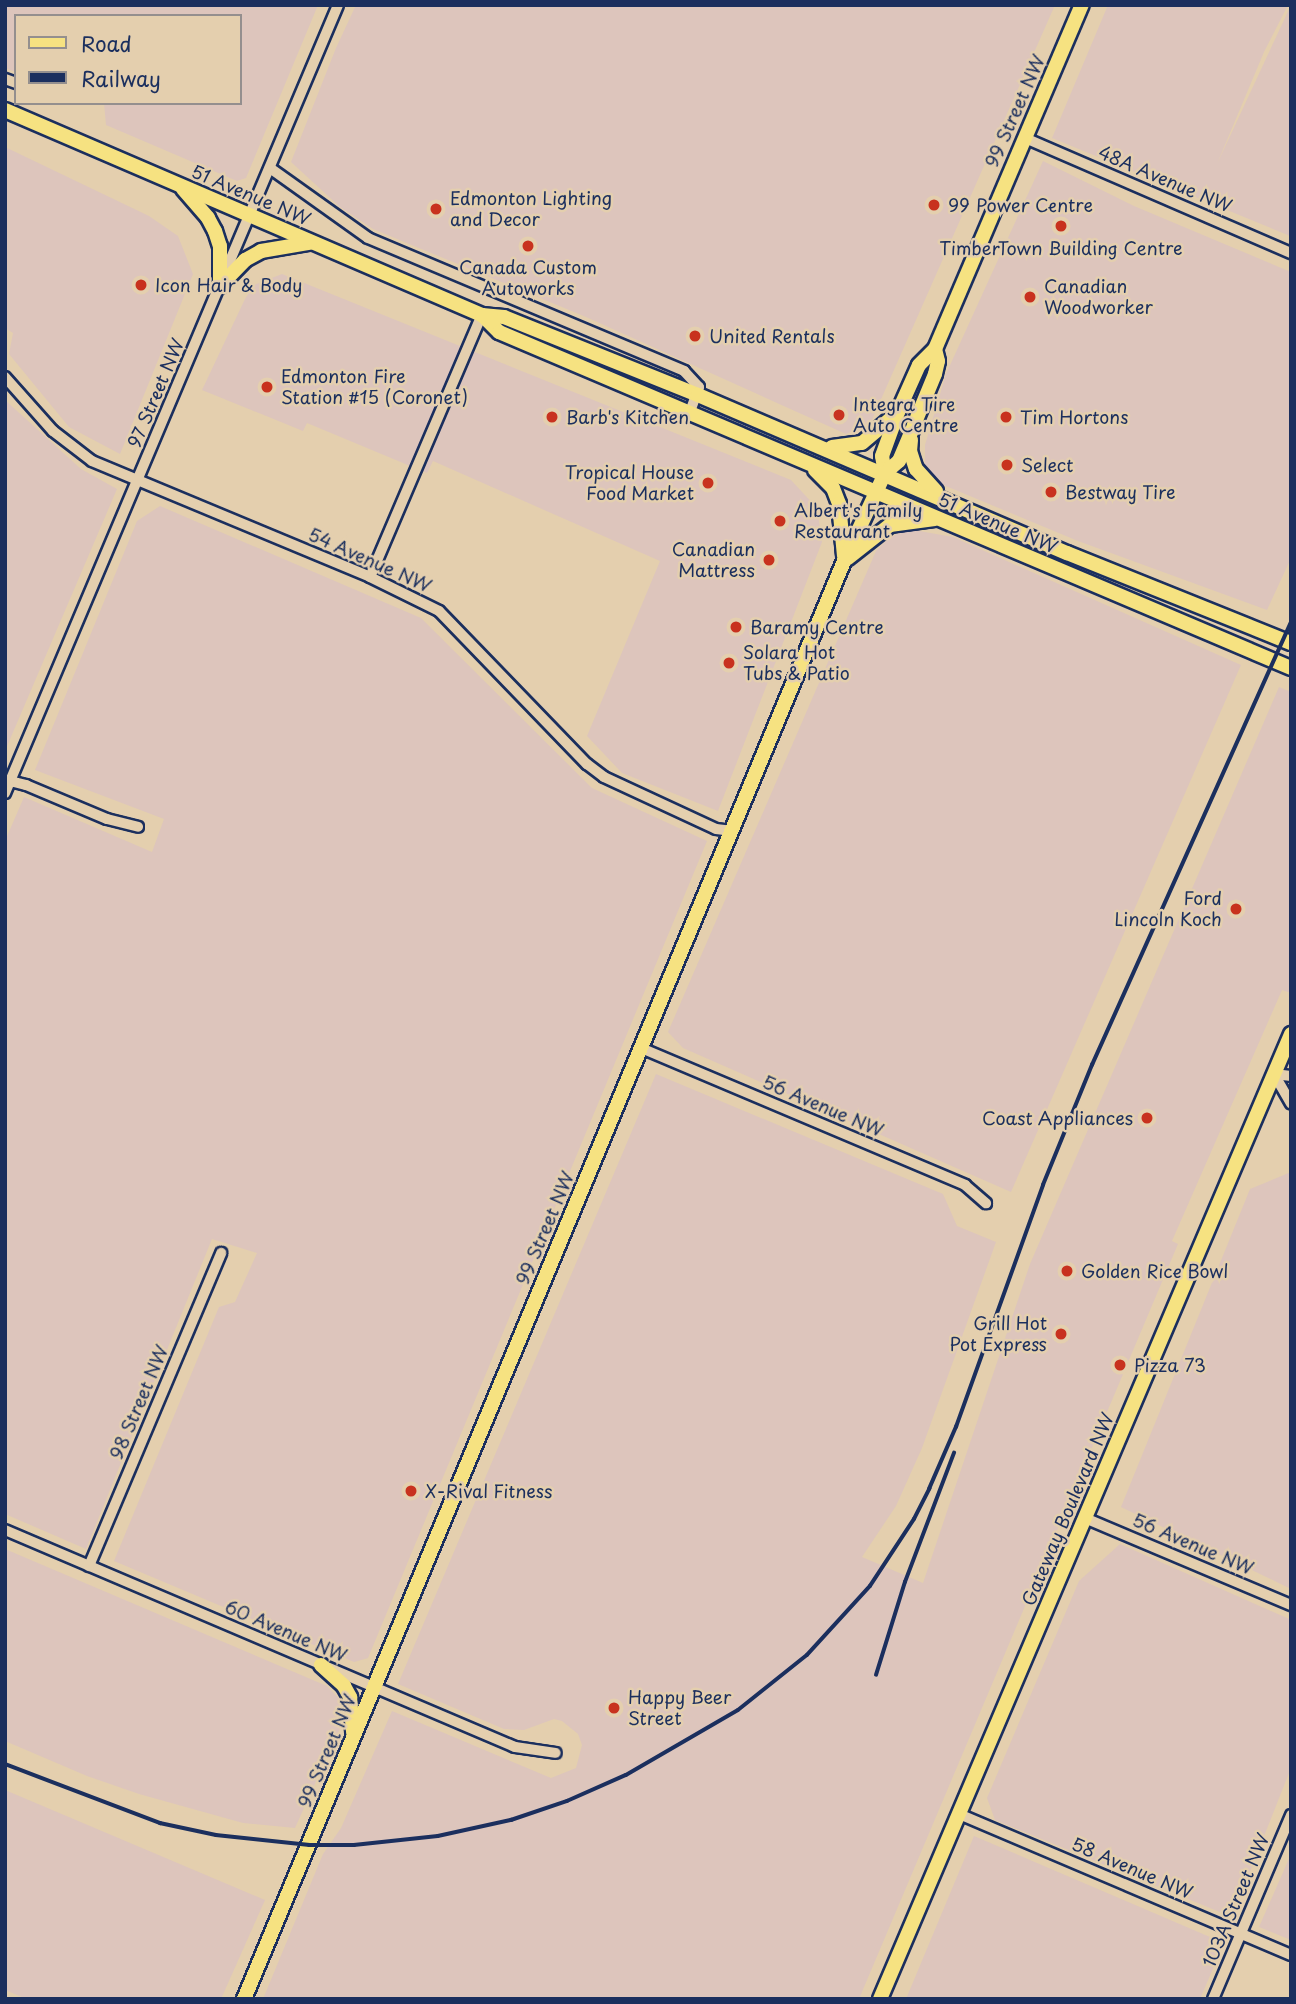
<!DOCTYPE html>
<style>
body{margin:0}
#map{position:relative;width:1296px;height:2004px;overflow:hidden;background:#e4cfae;font-family:"Playpen Sans",sans-serif}
div>[style]{position:absolute}
.built>*{inset:0;background:#ddc5bc}
.roads{filter:drop-shadow(2px 0 #1b2f5e) drop-shadow(-2px 0 #1b2f5e) drop-shadow(0 2px #1b2f5e) drop-shadow(0 -2px #1b2f5e)}
.minor>*{height:10px;margin:-5px;padding:0 5px;transform-origin:5px;border-radius:5px;background:#e4cfae}
.major>*{height:14px;margin:-7px;padding:0 7px;transform-origin:7px;border-radius:7px;background:#f6e281}
.rail>*{height:3.5px;margin:-1.75px;padding:0 1.75px;transform-origin:1.75px;border-radius:1.75px;background:#1b2f5e}
.dots>*{width:19px;height:19px;translate:-50% -50%;box-sizing:border-box;border:4px solid #e4cfae;border-radius:50%}
span{translate:-50% -50%;white-space:nowrap;text-align:center;line-height:1.15;-webkit-text-stroke:5px #e4cfae;paint-order:stroke}
.street-label{font-size:18px;color:#1b2f5e}
.poi-label{font-size:18px;color:#1b2f5e}
.left{translate:0 -50%;text-align:left}
.right{translate:-100% -50%;text-align:right}
.frame{position:absolute;inset:0;border:7px solid #1b2f5e;pointer-events:none}
.legend{position:absolute;left:14px;top:14px;width:228px;height:91px;box-sizing:border-box;background:#e4cfae;border:2px solid #948f8e;margin:0;padding:9px 12px;list-style:none;font-size:21px;color:#1b2f5e}
.legend li{display:flex;align-items:center;gap:14px;height:35px}
.legend b{width:35px;border:2px solid #948f8e}
</style>
<div id="map">
<div class="built">
<i style="clip-path:polygon(5px 5px,318px 5px,246px 178px,237px 181px,106px 125px,104px 103px,240px 103px,240px 16px,16px 16px,16px 72px,5px 68px)"></i>
<i style="clip-path:polygon(356px 5px,1055px 5px,871px 422px,846px 434px,586px 317px,373px 229px,340px 207px,291px 162px,336px 48px)"></i>
<i style="clip-path:polygon(1108px 5px,1288px 5px,1264px 52px,1217px 164px,1291px 5px,1290px 236px,1052px 138px)"></i>
<i style="clip-path:polygon(5px 147px,149px 216px,178px 236px,193px 274px,120px 454px,69px 427px,9px 354px,13px 333px,5px 328px)"></i>
<i style="clip-path:polygon(1043px 161px,1134px 206px,1291px 272px,1291px 558px,1267px 610px,1078px 541px,941px 484px,925px 464px,925px 445px,946px 374px)"></i>
<i style="clip-path:polygon(282px 274px,791px 480px,817px 508px,822px 542px,718px 811px,622px 773px,587px 736px,660px 561px,433px 461px,427px 473px,307px 423px,303px 431px,202px 390px,245px 299px,254px 285px)"></i>
<i style="clip-path:polygon(5px 400px,81px 469px,117px 489px,5px 751px)"></i>
<i style="clip-path:polygon(160px 506px,421px 618px,592px 788px,707px 841px,368px 1658px,354px 1662px,114px 1561px,219px 1307px,235px 1302px,257px 1253px,212px 1239px,86px 1549px,5px 1514px,5px 841px,24px 797px,152px 852px,164px 819px,35px 770px,137px 521px)"></i>
<i style="clip-path:polygon(908px 529px,953px 537px,1241px 665px,1011px 1192px,683px 1048px,668px 1032px,876px 551px,889px 538px)"></i>
<i style="clip-path:polygon(1279px 687px,1291px 692px,1291px 993px,1282px 990px,1172px 1241px,1178px 1244px,859px 1999px,263px 1999px,323px 1854px,341px 1828px,392px 1711px,551px 1778px,576px 1768px,582px 1745px,578px 1734px,562px 1721px,554px 1719px,524px 1730px,504px 1729px,398px 1684px,656px 1074px,943px 1194px,957px 1226px,996px 1242px,922px 1448px,896px 1506px,862px 1557px,923px 1583px,1030px 1264px)"></i>
<i style="clip-path:polygon(1291px 1172px,1291px 1589px,1121px 1507px,1250px 1189px)"></i>
<i style="clip-path:polygon(1120px 1544px,1289px 1619px,1291px 1624px,1291px 1768px,1232px 1917px,995px 1820px,987px 1798px,1079px 1581px)"></i>
<i style="clip-path:polygon(5px 1549px,327px 1686px,344px 1704px,342px 1724px,295px 1828px,243px 1823px,139px 1794px,87px 1776px,5px 1741px)"></i>
<i style="clip-path:polygon(5px 1790px,265px 1900px,221px 1999px,27px 1999px,5px 1990px)"></i>
<i style="clip-path:polygon(974px 1836px,1224px 1943px,1200px 1999px,906px 1999px)"></i>
<i style="clip-path:polygon(1291px 1854px,1291px 1940px,1259px 1927px)"></i>
</div>
<div class="roads">
<div class="minor">
<i style="left:5px;top:79px;width:12px;rotate:20deg"></i>
<i style="left:1025px;top:138px;width:290px;rotate:23.4deg"></i>
<i style="left:270px;top:168px;width:120px;rotate:35.5deg"></i>
<i style="left:368px;top:238px;width:343px;rotate:22.8deg"></i>
<i style="left:684px;top:371px;width:22px;rotate:47deg"></i>
<i style="left:699px;top:387px;width:27px;rotate:110deg"></i>
<i style="left:5px;top:377px;width:72px;rotate:48.4deg"></i>
<i style="left:53px;top:431px;width:49px;rotate:37.6deg"></i>
<i style="left:92px;top:461px;width:301px;rotate:22.6deg"></i>
<i style="left:370px;top:577px;width:77px;rotate:26.2deg"></i>
<i style="left:439px;top:611px;width:213px;rotate:46deg"></i>
<i style="left:587px;top:764px;width:21px;rotate:37deg"></i>
<i style="left:604px;top:777px;width:123px;rotate:24.9deg"></i>
<i style="left:716px;top:829px;width:17px;rotate:7deg"></i>
<i style="left:370px;top:577px;width:285px;rotate:-66.9deg"></i>
<i style="left:6px;top:780px;width:21px;rotate:14deg"></i>
<i style="left:26px;top:785px;width:88px;rotate:22.8deg"></i>
<i style="left:107px;top:819px;width:32px;rotate:14deg"></i>
<i style="left:5px;top:793px;width:855px;rotate:-67.09deg"></i>
<i style="left:641px;top:1048px;width:352px;rotate:22.9deg"></i>
<i style="left:965px;top:1185px;width:28px;rotate:41deg"></i>
<i style="left:1274px;top:1074px;width:34px;rotate:60deg"></i>
<i style="left:1274px;top:1074px;width:17px;rotate:7deg"></i>
<i style="left:1085px;top:1518px;width:224px;rotate:22.9deg"></i>
<i style="left:5px;top:1530px;width:554px;rotate:23.05deg"></i>
<i style="left:515px;top:1747px;width:41px;rotate:8.3deg"></i>
<i style="left:89px;top:1566px;width:340px;rotate:-67.1deg"></i>
<i style="left:959px;top:1814px;width:361px;rotate:23deg"></i>
<i style="left:1213px;top:1999px;width:200px;rotate:-67deg"></i>
</div>
<div class="major">
<i style="left:5px;top:110px;width:519px;rotate:23.26deg"></i>
<i style="left:482px;top:315px;width:22px;rotate:5deg"></i>
<i style="left:504px;top:317px;width:209px;rotate:21.9deg"></i>
<i style="left:698px;top:395px;width:401px;rotate:23.2deg"></i>
<i style="left:1067px;top:553px;width:241px;rotate:21.9deg"></i>
<i style="left:183px;top:189px;width:38px;rotate:49deg"></i>
<i style="left:208px;top:218px;width:15px;rotate:62deg"></i>
<i style="left:215px;top:231px;width:16px;rotate:72deg"></i>
<i style="left:220px;top:246px;width:40px;rotate:90deg"></i>
<i style="left:220px;top:286px;width:36px;rotate:-46deg"></i>
<i style="left:245px;top:260px;width:18px;rotate:-29deg"></i>
<i style="left:261px;top:251px;width:49px;rotate:-9.5deg"></i>
<i style="left:482px;top:315px;width:24px;rotate:45deg"></i>
<i style="left:499px;top:332px;width:860px;rotate:22.99deg"></i>
<i style="left:911px;top:440px;width:11px;rotate:95deg"></i>
<i style="left:910px;top:451px;width:19px;rotate:72deg"></i>
<i style="left:916px;top:469px;width:30px;rotate:48deg"></i>
<i style="left:832px;top:447px;width:30px;rotate:-8deg"></i>
<i style="left:862px;top:443px;width:43px;rotate:-40.3deg"></i>
<i style="left:815px;top:470px;width:25px;rotate:45deg"></i>
<i style="left:833px;top:488px;width:17px;rotate:69deg"></i>
<i style="left:839px;top:504px;width:52px;rotate:84.5deg"></i>
<i style="left:885px;top:473px;width:17px;rotate:-100deg"></i>
<i style="left:882px;top:456px;width:47px;rotate:-70deg"></i>
<i style="left:898px;top:412px;width:51px;rotate:-65.9deg"></i>
<i style="left:919px;top:365px;width:23px;rotate:-45deg"></i>
<i style="left:935px;top:349px;width:374px;rotate:-66.9deg"></i>
<i style="left:848px;top:558px;width:53px;rotate:-38.2deg"></i>
<i style="left:890px;top:525px;width:45px;rotate:-7.6deg"></i>
<i style="left:321px;top:1665px;width:31px;rotate:42deg"></i>
<i style="left:344px;top:1686px;width:13px;rotate:61deg"></i>
<i style="left:350px;top:1697px;width:36px;rotate:85deg"></i>
<i style="left:244px;top:1999px;width:1558px;rotate:-67.35deg"></i>
<i style="left:844px;top:561px;width:97px;rotate:-65deg"></i>
<i style="left:885px;top:473px;width:18px;rotate:-41deg"></i>
<i style="left:899px;top:461px;width:39px;rotate:-67deg"></i>
<i style="left:914px;top:425px;width:55px;rotate:-67.6deg"></i>
<i style="left:935px;top:374px;width:13px;rotate:-77deg"></i>
<i style="left:938px;top:361px;width:12px;rotate:-104deg"></i>
<i style="left:880px;top:1999px;width:1049px;rotate:-66.93deg"></i>
</div>
</div>
<div class="rail">
<i style="left:876px;top:1675px;width:97px;rotate:-72.7deg"></i>
<i style="left:905px;top:1582px;width:138px;rotate:-69.2deg"></i>
<i style="left:5px;top:1764px;width:166px;rotate:20.8deg"></i>
<i style="left:160px;top:1823px;width:57px;rotate:12.1deg"></i>
<i style="left:216px;top:1835px;width:94px;rotate:6.1deg"></i>
<i style="left:309px;top:1845px;width:45px"></i>
<i style="left:354px;top:1845px;width:84px;rotate:-6.1deg"></i>
<i style="left:438px;top:1836px;width:75px;rotate:-12.4deg"></i>
<i style="left:511px;top:1820px;width:59px;rotate:-18.7deg"></i>
<i style="left:567px;top:1801px;width:64px;rotate:-23.8deg"></i>
<i style="left:626px;top:1775px;width:129px;rotate:-30.1deg"></i>
<i style="left:738px;top:1710px;width:88px;rotate:-38.6deg"></i>
<i style="left:807px;top:1655px;width:93px;rotate:-47.6deg"></i>
<i style="left:870px;top:1586px;width:80px;rotate:-56.7deg"></i>
<i style="left:914px;top:1519px;width:34px;rotate:-63deg"></i>
<i style="left:929px;top:1489px;width:68px;rotate:-66.5deg"></i>
<i style="left:956px;top:1427px;width:257px;rotate:-70.2deg"></i>
<i style="left:1043px;top:1185px;width:130px;rotate:-67.8deg"></i>
<i style="left:1092px;top:1065px;width:486px;rotate:-65.8deg"></i>
</div>
<div class="dots">
<i style="left:934px;top:205px;background:#c8321e"></i>
<i style="left:436px;top:209px;background:#c8321e"></i>
<i style="left:1061px;top:226px;background:#c8321e"></i>
<i style="left:528px;top:246px;background:#c8321e"></i>
<i style="left:141px;top:285px;background:#c8321e"></i>
<i style="left:1030px;top:297px;background:#c8321e"></i>
<i style="left:695px;top:336px;background:#c8321e"></i>
<i style="left:267px;top:387px;background:#c8321e"></i>
<i style="left:839px;top:415px;background:#c8321e"></i>
<i style="left:552px;top:417px;background:#c8321e"></i>
<i style="left:1006px;top:417px;background:#c8321e"></i>
<i style="left:1007px;top:465px;background:#c8321e"></i>
<i style="left:708px;top:483px;background:#c8321e"></i>
<i style="left:1051px;top:492px;background:#c8321e"></i>
<i style="left:780px;top:521px;background:#c8321e"></i>
<i style="left:769px;top:560px;background:#c8321e"></i>
<i style="left:736px;top:627px;background:#c8321e"></i>
<i style="left:729px;top:663px;background:#c8321e"></i>
<i style="left:1236px;top:909px;background:#c8321e"></i>
<i style="left:1147px;top:1118px;background:#c8321e"></i>
<i style="left:1067px;top:1271px;background:#c8321e"></i>
<i style="left:1061px;top:1334px;background:#c8321e"></i>
<i style="left:1120px;top:1365px;background:#c8321e"></i>
<i style="left:411px;top:1491px;background:#c8321e"></i>
<i style="left:614px;top:1708px;background:#c8321e"></i>
</div>
<div class="street-label">
<span style="left:1015px;top:111px;rotate:-66deg">99 Street NW</span>
<span style="left:1165px;top:179px;rotate:23deg">48A Avenue NW</span>
<span style="left:251px;top:195px;rotate:23deg">51 Avenue NW</span>
<span style="left:156px;top:393px;rotate:-67deg">97 Street NW</span>
<span style="left:998px;top:523px;rotate:23deg">51 Avenue NW</span>
<span style="left:370px;top:560px;rotate:24deg">54 Avenue NW</span>
<span style="left:823px;top:1106px;rotate:23deg">56 Avenue NW</span>
<span style="left:545px;top:1228px;rotate:-67deg">99 Street NW</span>
<span style="left:139px;top:1402px;rotate:-67deg">98 Street NW</span>
<span style="left:1068px;top:1509px;rotate:-67deg">Gateway Boulevard NW</span>
<span style="left:1193px;top:1544px;rotate:23deg">56 Avenue NW</span>
<span style="left:286px;top:1631px;rotate:23deg">60 Avenue NW</span>
<span style="left:327px;top:1751px;rotate:-67deg">99 Street NW</span>
<span style="left:1132px;top:1868px;rotate:23deg">58 Avenue NW</span>
<span style="left:1236px;top:1900px;rotate:-67deg">103A Street NW</span>
</div>
<div class="poi-label">
<span class="left" style="left:450px;top:209px">Edmonton Lighting<br>and Decor</span>
<span class="left" style="left:948px;top:205px">99 Power Centre</span>
<span style="left:1061px;top:248px">TimberTown Building Centre</span>
<span style="left:528px;top:278px">Canada Custom<br>Autoworks</span>
<span class="left" style="left:155px;top:285px">Icon Hair &amp; Body</span>
<span class="left" style="left:1044px;top:297px">Canadian<br>Woodworker</span>
<span class="left" style="left:709px;top:336px">United Rentals</span>
<span class="left" style="left:281px;top:387px">Edmonton Fire<br>Station #15 (Coronet)</span>
<span class="left" style="left:853px;top:415px">Integra Tire<br>Auto Centre</span>
<span class="left" style="left:566px;top:417px">Barb's Kitchen</span>
<span class="left" style="left:1020px;top:417px">Tim Hortons</span>
<span class="left" style="left:1021px;top:465px">Select</span>
<span class="right" style="left:694px;top:483px">Tropical House<br>Food Market</span>
<span class="left" style="left:1065px;top:492px">Bestway Tire</span>
<span class="left" style="left:794px;top:521px">Albert's Family<br>Restaurant</span>
<span class="right" style="left:755px;top:560px">Canadian<br>Mattress</span>
<span class="left" style="left:750px;top:627px">Baramy Centre</span>
<span class="left" style="left:743px;top:663px">Solara Hot<br>Tubs &amp; Patio</span>
<span class="right" style="left:1222px;top:909px">Ford<br>Lincoln Koch</span>
<span class="right" style="left:1133px;top:1118px">Coast Appliances</span>
<span class="left" style="left:1081px;top:1271px">Golden Rice Bowl</span>
<span class="right" style="left:1047px;top:1334px">Grill Hot<br>Pot Express</span>
<span class="left" style="left:1134px;top:1365px">Pizza 73</span>
<span class="left" style="left:425px;top:1491px">X-Rival Fitness</span>
<span class="left" style="left:628px;top:1708px">Happy Beer<br>Street</span>
</div>
<div class="frame"></div>
<ul class="legend">
<li><b style="height:9px;background:#f6e281"></b>Road</li>
<li><b style="height:9px;background:#1b2f5e"></b>Railway</li>
</ul>
</div>
